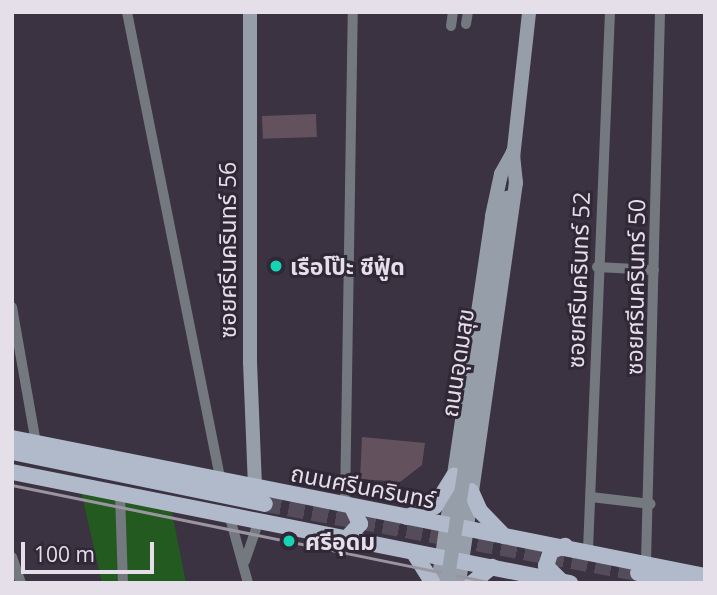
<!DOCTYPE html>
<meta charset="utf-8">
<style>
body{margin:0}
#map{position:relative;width:717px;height:595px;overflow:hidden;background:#3b3242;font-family:"Open Sans","Noto Sans Thai",sans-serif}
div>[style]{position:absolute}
.green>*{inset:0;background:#235a20}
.building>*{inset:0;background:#63525d;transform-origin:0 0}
.primary-tunnel>*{height:16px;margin-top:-8px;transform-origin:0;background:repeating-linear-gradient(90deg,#544c5b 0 16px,transparent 0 24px)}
.street>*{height:10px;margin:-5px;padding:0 5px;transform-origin:5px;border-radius:5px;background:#747980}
.secondary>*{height:14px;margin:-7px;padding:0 7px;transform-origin:7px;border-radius:7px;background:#969eaa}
.primary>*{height:16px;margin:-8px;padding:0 8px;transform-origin:8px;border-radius:8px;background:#b0baca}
.rail>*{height:2.5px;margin:-1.25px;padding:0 1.25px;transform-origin:1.25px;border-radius:1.25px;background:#9b94a1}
.secondary-bridge>*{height:14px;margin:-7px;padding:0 7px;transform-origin:7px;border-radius:7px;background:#969eaa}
.dots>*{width:19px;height:19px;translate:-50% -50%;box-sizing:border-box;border:4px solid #312837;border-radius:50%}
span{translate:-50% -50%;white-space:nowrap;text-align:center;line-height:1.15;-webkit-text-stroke:6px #312837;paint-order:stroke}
.street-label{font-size:23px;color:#e4dfe9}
.poi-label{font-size:23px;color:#e4dfe9;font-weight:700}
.left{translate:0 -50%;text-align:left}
.frame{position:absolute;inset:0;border:14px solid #e4dfe9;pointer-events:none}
.scale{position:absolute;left:21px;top:542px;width:133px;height:32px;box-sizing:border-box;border:4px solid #e4dfe9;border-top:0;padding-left:9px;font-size:21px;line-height:24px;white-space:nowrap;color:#e4dfe9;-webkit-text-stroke:5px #312837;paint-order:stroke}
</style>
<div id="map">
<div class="green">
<i style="clip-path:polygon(81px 491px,172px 512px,186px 583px,102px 583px)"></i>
</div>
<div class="building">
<i style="left:316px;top:114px;width:23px;height:54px;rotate:88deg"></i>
<i style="clip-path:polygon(362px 437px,425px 443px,422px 465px,400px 482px,360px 479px)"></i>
</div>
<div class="primary-tunnel">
<i style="left:265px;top:504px;width:379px;rotate:10.5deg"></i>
</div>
<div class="street">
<i style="left:127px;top:12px;width:478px;rotate:78.7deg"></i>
<i style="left:466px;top:24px;width:12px;rotate:-81deg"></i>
<i style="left:451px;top:26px;width:14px;rotate:-82deg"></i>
<i style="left:597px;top:267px;width:57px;rotate:3deg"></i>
<i style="left:12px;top:307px;width:138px;rotate:80deg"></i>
<i style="left:120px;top:494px;width:89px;rotate:88.1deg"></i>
<i style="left:591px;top:497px;width:60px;rotate:6.7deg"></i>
<i style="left:345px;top:506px;width:494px;rotate:-89.1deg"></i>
<i style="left:230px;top:518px;width:67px;rotate:74.5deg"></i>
<i style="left:588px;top:550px;width:538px;rotate:-87.66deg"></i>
<i style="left:12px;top:557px;width:28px;rotate:71deg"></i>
<i style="left:245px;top:561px;width:40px;rotate:-71.1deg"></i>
<i style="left:646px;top:562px;width:550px;rotate:-88.54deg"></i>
</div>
<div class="secondary">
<i style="left:250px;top:12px;width:350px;rotate:90deg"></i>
<i style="left:250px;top:362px;width:126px;rotate:87.7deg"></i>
<i style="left:513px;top:158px;width:147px;rotate:-83.7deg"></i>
<i style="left:438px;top:583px;width:371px;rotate:-81.6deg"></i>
<i style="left:492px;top:216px;width:43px;rotate:-77.9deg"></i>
<i style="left:501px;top:174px;width:25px;rotate:-61deg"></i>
<i style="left:459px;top:583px;width:404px;rotate:-81.9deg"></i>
<i style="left:516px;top:183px;width:31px;rotate:-96deg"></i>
</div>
<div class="primary">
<i style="left:12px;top:438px;width:707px;rotate:11.26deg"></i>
<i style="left:12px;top:452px;width:258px;rotate:11.6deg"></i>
<i style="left:12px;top:472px;width:569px;rotate:11.25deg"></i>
<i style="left:471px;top:491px;width:22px;rotate:66deg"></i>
<i style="left:480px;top:511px;width:35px;rotate:46deg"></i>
<i style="left:407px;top:517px;width:30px;rotate:-21deg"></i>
<i style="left:435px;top:506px;width:36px;rotate:-58deg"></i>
<i style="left:345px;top:540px;width:22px;rotate:-47deg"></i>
<i style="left:360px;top:524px;width:19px;rotate:-115deg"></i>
<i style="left:414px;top:553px;width:36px;rotate:58deg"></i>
<i style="left:638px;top:573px;width:46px;rotate:12.5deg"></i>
<i style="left:560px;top:580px;width:20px;rotate:-135deg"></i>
<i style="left:546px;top:566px;width:16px;rotate:-72deg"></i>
<i style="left:551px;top:551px;width:15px;rotate:-20deg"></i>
<i style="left:472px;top:583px;width:26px;rotate:-39deg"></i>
</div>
<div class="rail">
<i style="left:12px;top:485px;width:493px;rotate:11.5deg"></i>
</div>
<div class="secondary-bridge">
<i style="left:447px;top:583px;width:390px;rotate:-81.1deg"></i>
</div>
<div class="dots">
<i style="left:276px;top:266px;background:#14d5b3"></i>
<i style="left:289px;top:541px;background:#14d5b3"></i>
</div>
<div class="street-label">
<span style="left:227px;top:250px;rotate:-90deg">ซอยศรีนครินทร์ 56</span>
<span style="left:578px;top:280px;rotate:-88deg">ซอยศรีนครินทร์ 52</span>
<span style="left:635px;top:287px;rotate:-89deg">ซอยศรีนครินทร์ 50</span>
<span style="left:457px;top:363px;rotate:-81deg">ถนนอุดมสุข</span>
<span style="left:363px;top:486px;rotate:11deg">ถนนศรีนครินทร์</span>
</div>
<div class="poi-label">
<span class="left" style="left:290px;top:266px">เรือโป๊ะ ซีฟู้ด</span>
<span class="left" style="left:305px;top:541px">ศรีอุดม</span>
</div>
<div class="frame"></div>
<div class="scale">100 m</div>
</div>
